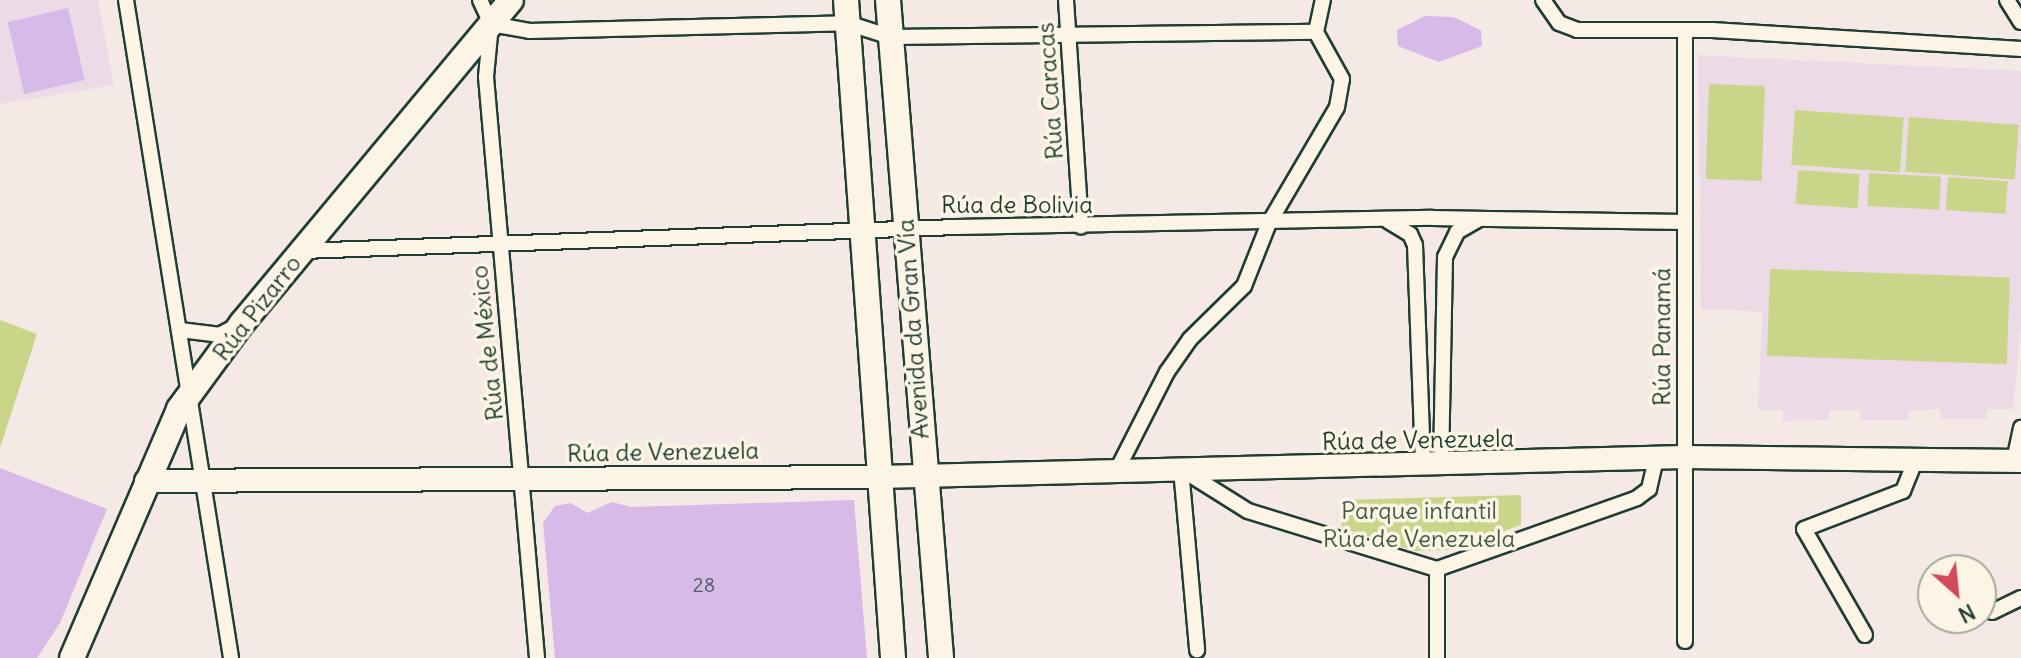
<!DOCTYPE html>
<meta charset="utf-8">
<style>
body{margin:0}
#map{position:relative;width:2021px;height:658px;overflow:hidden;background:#f5e9e6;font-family:Delius,sans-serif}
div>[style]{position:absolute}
.built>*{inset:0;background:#ecdbe7}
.green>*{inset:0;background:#c9d68a;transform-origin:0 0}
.building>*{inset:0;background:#d7bae8;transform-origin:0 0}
.roads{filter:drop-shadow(2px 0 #1f3d34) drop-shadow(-2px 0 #1f3d34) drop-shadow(0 2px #1f3d34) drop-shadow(0 -2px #1f3d34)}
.minor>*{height:14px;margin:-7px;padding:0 7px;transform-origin:7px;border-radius:7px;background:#fcf5e5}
.secondary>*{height:22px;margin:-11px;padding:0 11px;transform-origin:11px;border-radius:11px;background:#fcf5e5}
.primary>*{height:24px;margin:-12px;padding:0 12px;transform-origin:12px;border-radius:12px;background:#fcf5e5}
span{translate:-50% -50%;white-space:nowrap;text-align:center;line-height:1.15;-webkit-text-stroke:7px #fcf5e5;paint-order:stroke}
.number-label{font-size:20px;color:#4d5c61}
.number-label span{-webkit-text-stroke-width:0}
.street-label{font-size:24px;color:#1f3d34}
.park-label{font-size:24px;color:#415c45}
.north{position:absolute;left:1917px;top:554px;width:80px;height:80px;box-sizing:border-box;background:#fcf5e5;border:2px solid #a4ab9e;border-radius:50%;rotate:153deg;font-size:22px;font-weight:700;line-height:32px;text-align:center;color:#1f3d34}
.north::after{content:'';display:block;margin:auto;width:28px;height:36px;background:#d1495b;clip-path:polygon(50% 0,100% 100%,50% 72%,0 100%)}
</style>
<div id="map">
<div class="built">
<i style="clip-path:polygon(0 0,98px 0,114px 85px,0 104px)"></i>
<i style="clip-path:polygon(1698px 55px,2021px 71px,2021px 327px,2013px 409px,1987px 409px,1986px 419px,1941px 419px,1940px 409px,1909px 410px,1908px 420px,1861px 420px,1860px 410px,1829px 410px,1829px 420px,1783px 421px,1783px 410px,1758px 410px,1762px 312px,1701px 309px)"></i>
</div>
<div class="green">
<i style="left:1709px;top:84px;width:56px;height:95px;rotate:2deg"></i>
<i style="left:1795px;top:110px;width:109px;height:55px;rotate:4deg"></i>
<i style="left:1909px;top:117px;width:110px;height:55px;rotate:4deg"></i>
<i style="left:1798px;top:170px;width:62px;height:34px;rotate:4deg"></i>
<i style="left:1869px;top:173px;width:72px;height:33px;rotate:3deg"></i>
<i style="left:1948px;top:177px;width:60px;height:33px;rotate:4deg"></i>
<i style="left:1770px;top:269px;width:240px;height:87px;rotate:2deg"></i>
<i style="clip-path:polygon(0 320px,37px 334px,0 448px)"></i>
<i style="clip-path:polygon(1521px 495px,1521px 525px,1452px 550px,1414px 551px,1342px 528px,1341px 500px)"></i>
</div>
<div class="building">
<i style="left:68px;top:8px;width:74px;height:62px;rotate:77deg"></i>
<i style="clip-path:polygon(1425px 16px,1453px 17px,1481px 30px,1482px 46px,1439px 62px,1398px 46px,1397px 30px)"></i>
<i style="clip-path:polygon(0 468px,107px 509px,60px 623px,37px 658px,0 658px)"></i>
<i style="clip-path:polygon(854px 500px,867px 658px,555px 658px,543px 523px,555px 506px,571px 503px,587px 513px,612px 502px,631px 507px)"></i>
</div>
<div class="roads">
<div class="minor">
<i style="left:126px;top:0;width:666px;rotate:80.93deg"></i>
<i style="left:480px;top:0;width:26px;rotate:65deg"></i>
<i style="left:491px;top:24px;width:53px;rotate:95.4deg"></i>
<i style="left:486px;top:77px;width:583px;rotate:84.98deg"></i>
<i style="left:1066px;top:0;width:227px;rotate:86.2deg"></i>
<i style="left:1543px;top:0;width:28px;rotate:55deg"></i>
<i style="left:1559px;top:23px;width:19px;rotate:21deg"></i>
<i style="left:1577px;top:30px;width:135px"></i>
<i style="left:1712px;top:30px;width:310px;rotate:3.5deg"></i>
<i style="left:2007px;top:0;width:26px;rotate:58deg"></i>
<i style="left:491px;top:24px;width:39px;rotate:10deg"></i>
<i style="left:529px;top:31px;width:318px;rotate:-1.4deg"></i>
<i style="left:847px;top:23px;width:46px;rotate:17.7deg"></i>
<i style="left:891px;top:37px;width:425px;rotate:-0.7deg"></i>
<i style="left:1388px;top:221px;width:26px;rotate:31deg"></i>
<i style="left:1410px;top:234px;width:12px;rotate:66deg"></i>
<i style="left:1415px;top:245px;width:221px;rotate:87.9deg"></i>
<i style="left:302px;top:251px;width:654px;rotate:-2.1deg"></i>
<i style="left:956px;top:227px;width:476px;rotate:-1.1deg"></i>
<i style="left:1432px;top:218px;width:252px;rotate:0.9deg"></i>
<i style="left:180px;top:330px;width:39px;rotate:7deg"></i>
<i style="left:219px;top:335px;width:18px;rotate:-27deg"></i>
<i style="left:2014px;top:461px;width:34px;rotate:-78deg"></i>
<i style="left:1441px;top:466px;width:209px;rotate:-88.9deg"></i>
<i style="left:1445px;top:257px;width:28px;rotate:-64deg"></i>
<i style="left:1457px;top:232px;width:24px;rotate:-30deg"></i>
<i style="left:1181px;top:469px;width:79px;rotate:32.1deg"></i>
<i style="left:1248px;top:511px;width:198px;rotate:17.1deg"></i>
<i style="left:1437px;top:569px;width:212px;rotate:-19.5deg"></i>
<i style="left:1637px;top:498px;width:15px;rotate:-37deg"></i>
<i style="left:1649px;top:489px;width:31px;rotate:-77deg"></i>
<i style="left:1181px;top:469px;width:182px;rotate:84.9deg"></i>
<i style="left:1116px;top:472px;width:112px;rotate:-63deg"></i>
<i style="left:1167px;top:372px;width:40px;rotate:-55.1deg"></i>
<i style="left:1190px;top:339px;width:76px;rotate:-44.5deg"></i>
<i style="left:1244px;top:286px;width:68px;rotate:-68.4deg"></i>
<i style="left:1269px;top:223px;width:134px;rotate:-59.6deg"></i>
<i style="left:1337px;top:107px;width:28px;rotate:-80deg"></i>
<i style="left:1342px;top:79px;width:54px;rotate:-119deg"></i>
<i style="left:1316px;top:32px;width:33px;rotate:-78deg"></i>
<i style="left:1992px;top:612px;width:32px;rotate:-26deg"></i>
<i style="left:1865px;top:635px;width:122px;rotate:-119.9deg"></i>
<i style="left:1804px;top:529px;width:106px;rotate:-21deg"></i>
<i style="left:1903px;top:491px;width:37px;rotate:-68deg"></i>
<i style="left:1685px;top:641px;width:607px;rotate:-90deg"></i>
<i style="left:1437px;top:658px;width:89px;rotate:-90deg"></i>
</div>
<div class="secondary">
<i style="left:146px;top:481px;width:733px;rotate:-0.31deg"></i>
<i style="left:879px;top:477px;width:805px;rotate:-1.42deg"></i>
<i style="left:1684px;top:457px;width:337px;rotate:0.7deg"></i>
</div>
<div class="primary">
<i style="left:846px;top:0;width:660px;rotate:85.91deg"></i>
<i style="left:888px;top:0;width:660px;rotate:85.39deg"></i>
<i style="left:72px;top:658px;width:271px;rotate:-66.7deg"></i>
<i style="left:179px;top:409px;width:107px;rotate:-53.8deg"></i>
<i style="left:242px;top:323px;width:420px;rotate:-50.2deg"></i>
</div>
</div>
<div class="number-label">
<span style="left:704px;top:584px">28</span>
</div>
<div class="street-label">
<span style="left:1050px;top:91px;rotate:-94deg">Rúa Caracas</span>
<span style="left:1017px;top:205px">Rúa de Bolivia</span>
<span style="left:257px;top:308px;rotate:-52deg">Rúa Pizarro</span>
<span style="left:913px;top:329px;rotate:-94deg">Avenida da Gran Vía</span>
<span style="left:1662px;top:337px;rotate:-90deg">Rúa Panamá</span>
<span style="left:487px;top:343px;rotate:-96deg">Rúa de México</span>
<span style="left:1418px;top:440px;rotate:-1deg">Rúa de Venezuela</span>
<span style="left:663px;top:452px;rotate:-1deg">Rúa de Venezuela</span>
</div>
<div class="park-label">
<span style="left:1419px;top:525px">Parque infantil<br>Rúa de Venezuela</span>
</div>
<div class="north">N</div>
</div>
